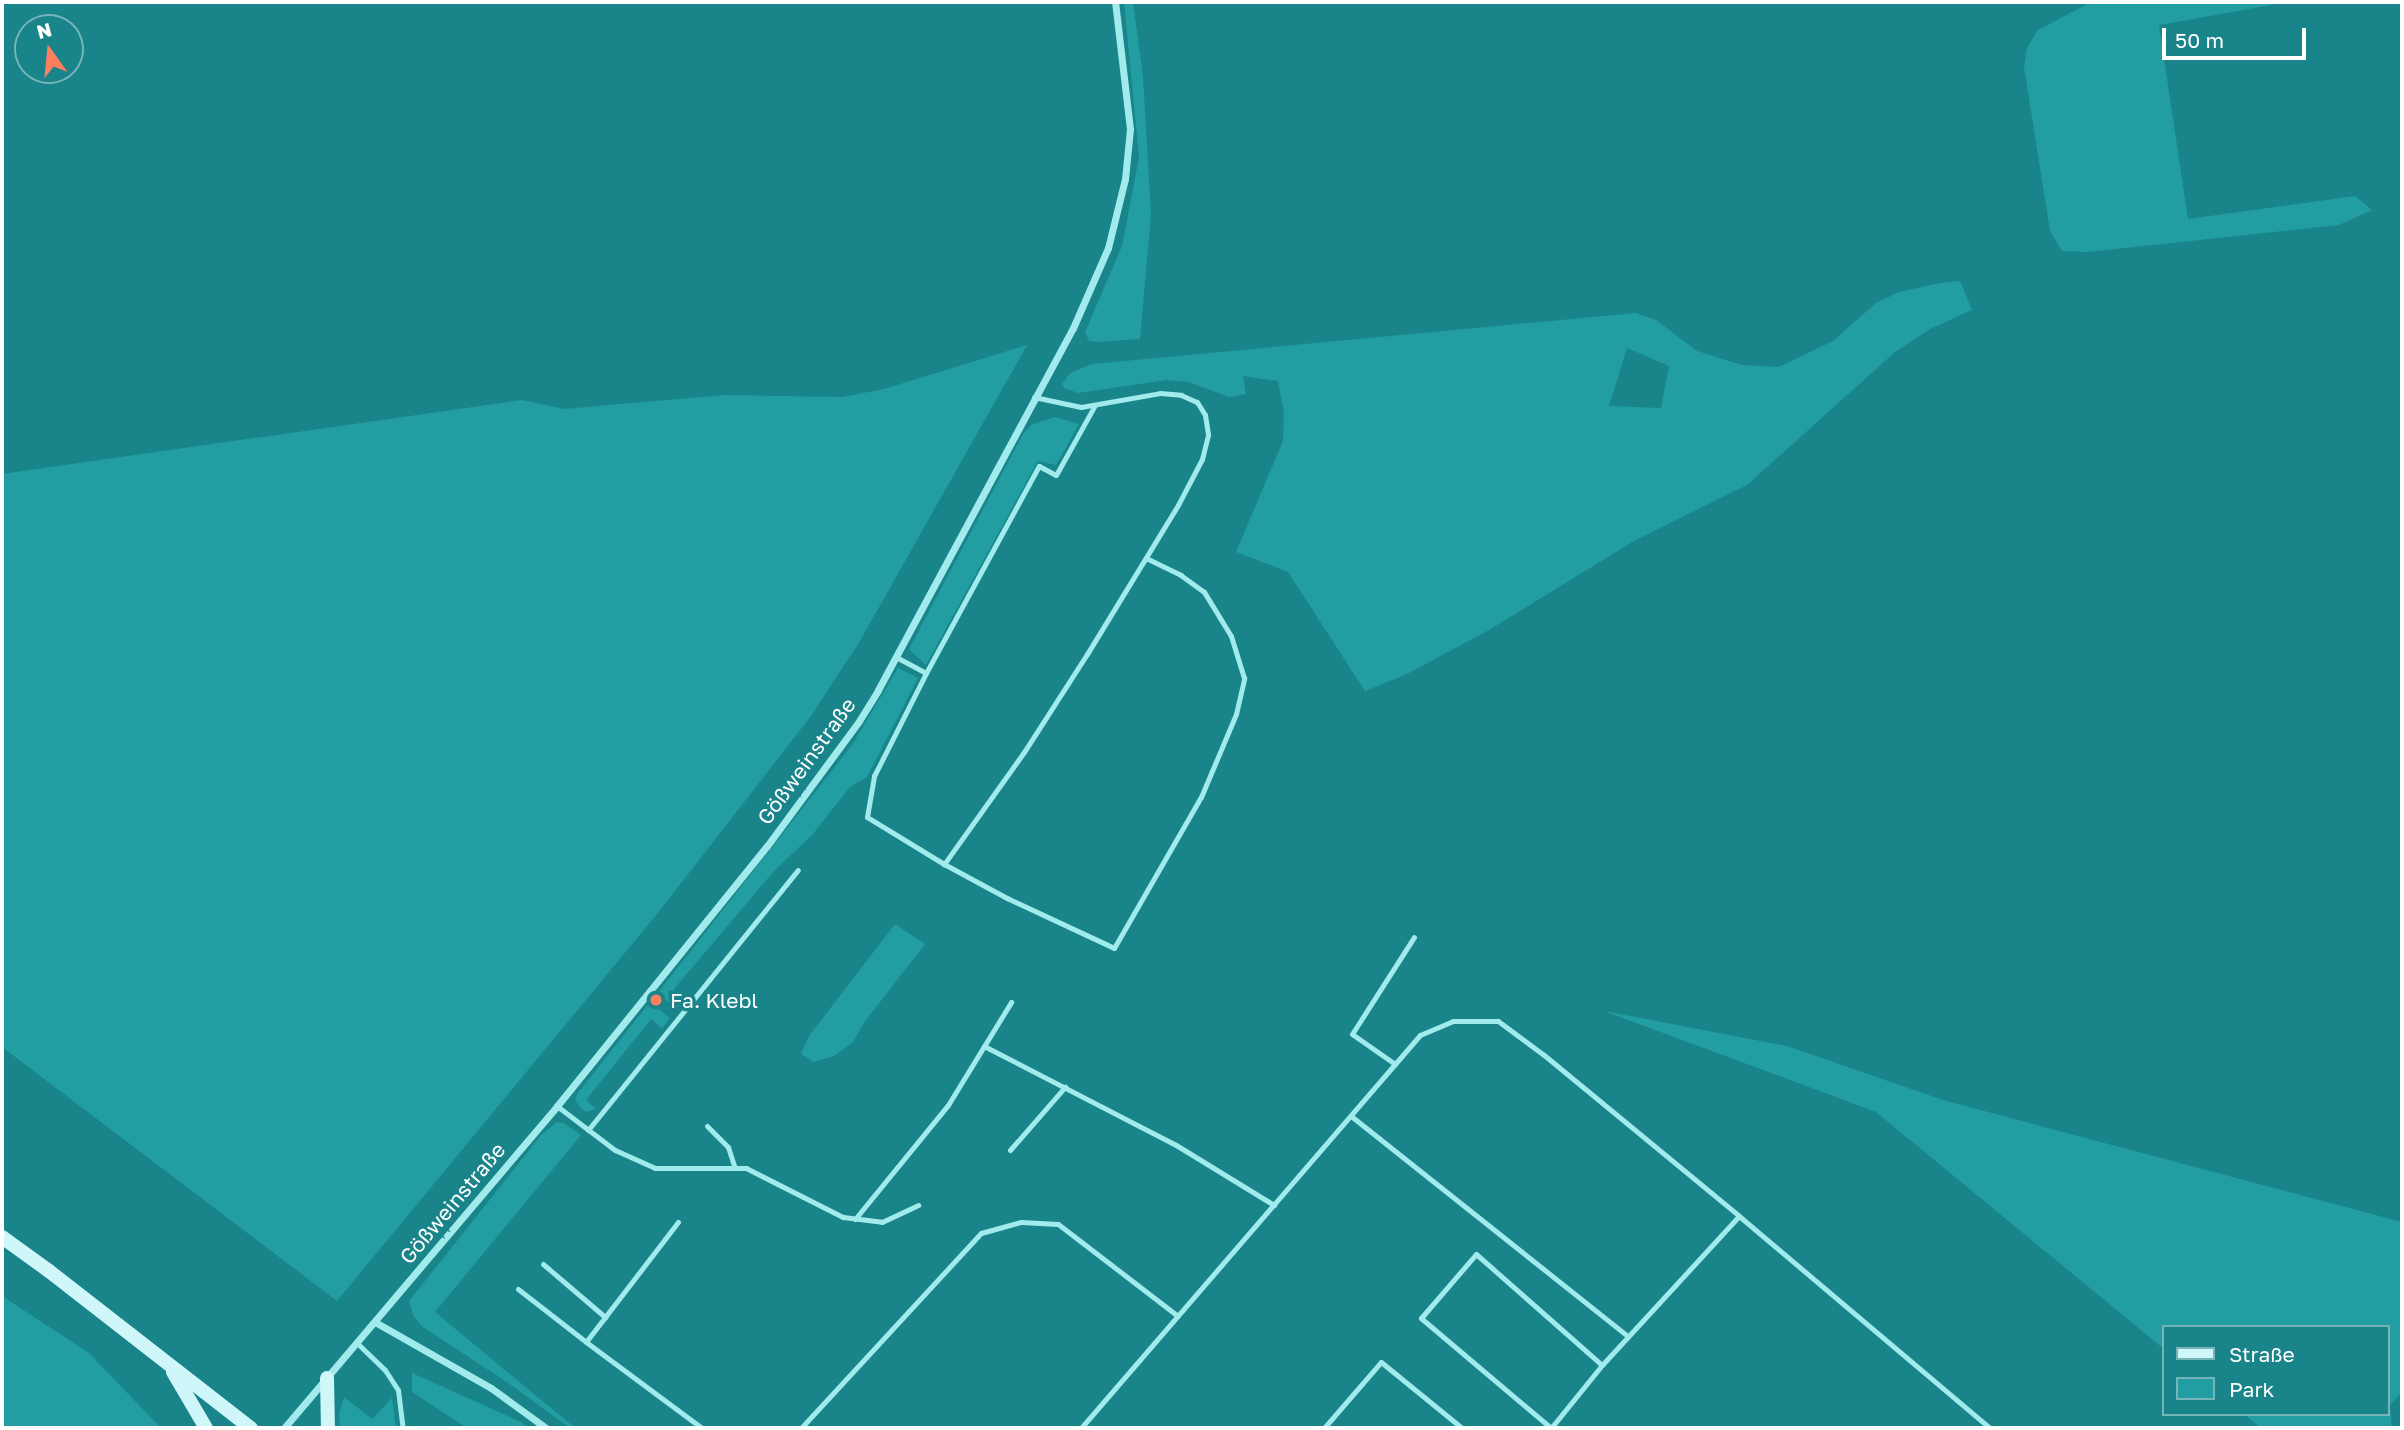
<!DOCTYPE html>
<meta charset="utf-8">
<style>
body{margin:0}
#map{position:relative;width:2404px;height:1430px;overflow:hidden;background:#198489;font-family:"Golos Text",sans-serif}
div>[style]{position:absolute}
.green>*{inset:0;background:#229ea3}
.service>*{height:5px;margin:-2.5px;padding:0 2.5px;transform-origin:2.5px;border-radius:2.5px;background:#a2ebed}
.minor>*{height:7px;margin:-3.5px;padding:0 3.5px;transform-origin:3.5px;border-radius:3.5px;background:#a2ebed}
.secondary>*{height:14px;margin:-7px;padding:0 7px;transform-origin:7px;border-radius:7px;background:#cff7f9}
.dots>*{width:19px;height:19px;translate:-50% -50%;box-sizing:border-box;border:4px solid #198489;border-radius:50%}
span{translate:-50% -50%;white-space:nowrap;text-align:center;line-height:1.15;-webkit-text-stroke:7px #198489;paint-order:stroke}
.street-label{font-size:21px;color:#fff}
.poi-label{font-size:21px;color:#fff}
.left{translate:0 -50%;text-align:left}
.frame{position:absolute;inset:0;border:4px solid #fff;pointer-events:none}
.legend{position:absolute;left:2162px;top:1325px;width:228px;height:91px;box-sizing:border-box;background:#198489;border:2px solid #75b5b8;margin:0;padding:9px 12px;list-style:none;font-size:21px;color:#fff}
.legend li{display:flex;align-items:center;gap:14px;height:35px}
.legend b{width:35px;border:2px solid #75b5b8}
.north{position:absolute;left:14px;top:14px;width:70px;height:70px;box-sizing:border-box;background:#198489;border:2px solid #75b5b8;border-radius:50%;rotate:345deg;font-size:19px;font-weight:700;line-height:28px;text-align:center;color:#fff}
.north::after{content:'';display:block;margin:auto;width:24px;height:32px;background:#ff7e5e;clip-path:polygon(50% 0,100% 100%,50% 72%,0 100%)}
.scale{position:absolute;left:2162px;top:28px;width:144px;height:32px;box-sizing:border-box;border:4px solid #fff;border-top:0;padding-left:9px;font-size:21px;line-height:24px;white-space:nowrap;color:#fff;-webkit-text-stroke:5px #198489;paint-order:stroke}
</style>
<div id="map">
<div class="green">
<i style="clip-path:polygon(1124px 2px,1133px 2px,1143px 77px,1151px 215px,1140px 339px,1097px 342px,1089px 341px,1085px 332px,1122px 246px,1139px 157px)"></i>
<i style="clip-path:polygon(2091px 2px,2288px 2px,2159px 25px,2188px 219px,2355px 196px,2372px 210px,2339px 225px,2088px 252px,2062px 251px,2050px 231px,2024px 67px,2027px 48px,2038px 30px)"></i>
<i style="clip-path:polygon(evenodd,1960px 281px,1972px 310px,1930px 329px,1895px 352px,1747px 485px,1634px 541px,1489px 630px,1407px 674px,1365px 691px,1288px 572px,1236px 552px,1283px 441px,1284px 413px,1278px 381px,1243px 376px,1246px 394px,1229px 397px,1189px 382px,1167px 380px,1078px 393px,1064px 388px,1062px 384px,1070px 373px,1092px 364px,1636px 313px,1656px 320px,1697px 351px,1742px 365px,1779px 367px,1833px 341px,1876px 303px,1899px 292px,1940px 283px,1960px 281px,1627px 348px,1669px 366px,1661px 408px,1609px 406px,1627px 348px)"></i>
<i style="clip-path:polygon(1027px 345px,860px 641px,811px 716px,657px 914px,337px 1301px,2px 1047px,2px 474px,522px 400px,564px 409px,724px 395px,842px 397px,884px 389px)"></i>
<i style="clip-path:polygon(1054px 417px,1079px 424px,1056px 465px,1038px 461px,926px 665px,909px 649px,1023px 434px,1031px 425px)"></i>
<i style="clip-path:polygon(898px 668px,918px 678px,867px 777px,850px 787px,813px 834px,774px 871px,674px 989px,680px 1005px,676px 1009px,657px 994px,852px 745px)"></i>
<i style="clip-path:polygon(895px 924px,925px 944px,863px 1024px,853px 1042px,834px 1056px,814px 1062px,801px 1054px,809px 1036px)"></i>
<i style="clip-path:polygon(650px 1002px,670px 1018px,662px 1028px,651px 1019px,586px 1100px,596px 1109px,586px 1112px,581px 1109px,575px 1100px,577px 1094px)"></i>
<i style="clip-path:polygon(1604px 1011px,1787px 1046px,1943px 1100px,2402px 1222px,2402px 1392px,2390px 1405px,2392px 1428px,2261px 1428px,2244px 1414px,2388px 1414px,2388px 1327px,2164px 1327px,2164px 1349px,1876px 1112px)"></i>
<i style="clip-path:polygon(557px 1122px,564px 1123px,581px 1135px,435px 1312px,575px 1428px,570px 1428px,511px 1385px,423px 1327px,414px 1317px,409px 1301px,542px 1134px)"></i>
<i style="clip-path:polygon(2px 1296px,89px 1353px,161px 1428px,2px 1428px)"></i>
<i style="clip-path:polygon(412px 1373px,521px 1422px,529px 1428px,467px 1428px,412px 1392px)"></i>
<i style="clip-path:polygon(344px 1397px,372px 1419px,392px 1398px,396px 1428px,340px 1428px,339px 1414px)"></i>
</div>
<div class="service">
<i style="left:1034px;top:397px;width:48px;rotate:12deg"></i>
<i style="left:1081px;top:407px;width:80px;rotate:-10deg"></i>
<i style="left:1160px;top:393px;width:21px;rotate:5deg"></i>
<i style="left:1181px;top:395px;width:17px;rotate:24deg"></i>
<i style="left:1197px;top:402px;width:15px;rotate:58deg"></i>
<i style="left:1205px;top:415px;width:20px;rotate:81deg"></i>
<i style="left:1208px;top:435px;width:25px;rotate:104deg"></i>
<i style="left:1202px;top:459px;width:52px;rotate:117.6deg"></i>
<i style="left:1178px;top:505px;width:175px;rotate:121.4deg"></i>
<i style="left:1087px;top:654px;width:117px;rotate:122.7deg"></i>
<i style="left:1024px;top:752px;width:138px;rotate:125.5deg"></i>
<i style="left:944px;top:864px;width:90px;rotate:-148.6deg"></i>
<i style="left:867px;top:817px;width:42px;rotate:-80.3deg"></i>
<i style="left:874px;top:776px;width:115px;rotate:-63.2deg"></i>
<i style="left:926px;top:673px;width:236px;rotate:-61.4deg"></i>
<i style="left:1039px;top:466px;width:19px;rotate:28deg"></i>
<i style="left:1056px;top:475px;width:80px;rotate:-60.9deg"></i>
<i style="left:896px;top:657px;width:34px;rotate:28deg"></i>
<i style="left:944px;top:864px;width:72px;rotate:28.4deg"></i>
<i style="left:1007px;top:898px;width:118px;rotate:25deg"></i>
<i style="left:1114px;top:948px;width:174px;rotate:-60.1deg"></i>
<i style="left:1201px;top:797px;width:90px;rotate:-67.1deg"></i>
<i style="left:1236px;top:714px;width:37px;rotate:-77deg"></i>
<i style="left:1244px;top:678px;width:44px;rotate:-107.2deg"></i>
<i style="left:1231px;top:636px;width:52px;rotate:-121.5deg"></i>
<i style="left:1204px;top:592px;width:29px;rotate:-144deg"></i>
<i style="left:1181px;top:575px;width:39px;rotate:-154deg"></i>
<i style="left:984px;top:1046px;width:216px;rotate:27.3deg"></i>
<i style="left:1176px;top:1145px;width:115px;rotate:31.5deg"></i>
<i style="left:1395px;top:1064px;width:52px;rotate:-145.1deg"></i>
<i style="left:1352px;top:1034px;width:115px;rotate:-57.4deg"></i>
<i style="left:557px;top:1106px;width:73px;rotate:37.2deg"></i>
<i style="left:615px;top:1150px;width:44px;rotate:24.2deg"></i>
<i style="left:655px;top:1168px;width:91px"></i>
<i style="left:746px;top:1168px;width:109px;rotate:26.8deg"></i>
<i style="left:843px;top:1217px;width:39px;rotate:7deg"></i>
<i style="left:882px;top:1222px;width:40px;rotate:-25deg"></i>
<i style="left:1351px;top:1116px;width:354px;rotate:38.5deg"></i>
<i style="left:707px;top:1126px;width:30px;rotate:45deg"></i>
<i style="left:728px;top:1147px;width:20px;rotate:72deg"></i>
<i style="left:588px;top:1130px;width:334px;rotate:-51.1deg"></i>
<i style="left:1010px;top:1150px;width:84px;rotate:-48.9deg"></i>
<i style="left:855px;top:1219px;width:147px;rotate:-50.8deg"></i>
<i style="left:948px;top:1105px;width:121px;rotate:-58.5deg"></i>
<i style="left:678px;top:1222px;width:151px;rotate:127.5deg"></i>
<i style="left:586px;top:1342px;width:144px;rotate:36.6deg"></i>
<i style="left:543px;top:1264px;width:82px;rotate:40.5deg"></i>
<i style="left:518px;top:1289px;width:86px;rotate:37.9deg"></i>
<i style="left:357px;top:1343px;width:39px;rotate:44deg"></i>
<i style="left:385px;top:1370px;width:24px;rotate:57deg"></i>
<i style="left:398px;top:1390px;width:38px;rotate:83deg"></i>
<i style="left:801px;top:1428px;width:265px;rotate:-47.3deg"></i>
<i style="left:981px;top:1233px;width:41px;rotate:-15.4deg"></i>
<i style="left:1021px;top:1222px;width:37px;rotate:3deg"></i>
<i style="left:1058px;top:1224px;width:151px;rotate:37.5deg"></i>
<i style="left:1081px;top:1428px;width:519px;rotate:-49.22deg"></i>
<i style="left:1420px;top:1035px;width:36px;rotate:-23deg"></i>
<i style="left:1453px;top:1021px;width:45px"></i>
<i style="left:1498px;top:1021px;width:57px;rotate:36.5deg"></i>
<i style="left:1544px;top:1055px;width:253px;rotate:39.5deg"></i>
<i style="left:1739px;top:1216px;width:329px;rotate:40.2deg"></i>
<i style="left:1324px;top:1428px;width:87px;rotate:-49.2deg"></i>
<i style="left:1381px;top:1362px;width:104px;rotate:39.2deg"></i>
<i style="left:1551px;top:1428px;width:170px;rotate:-139.8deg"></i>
<i style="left:1421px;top:1318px;width:84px;rotate:-49.3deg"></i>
<i style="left:1476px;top:1254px;width:168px;rotate:41.4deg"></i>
<i style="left:1551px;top:1428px;width:81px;rotate:-51deg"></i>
<i style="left:1602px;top:1365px;width:202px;rotate:-47.4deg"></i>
</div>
<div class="minor">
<i style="left:375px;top:1322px;width:133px;rotate:29.6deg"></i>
<i style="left:491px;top:1388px;width:68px;rotate:36deg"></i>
<i style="left:284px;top:1428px;width:422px;rotate:-49.7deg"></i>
<i style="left:557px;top:1106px;width:334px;rotate:-51.1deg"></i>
<i style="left:767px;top:846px;width:155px;rotate:-53.6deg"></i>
<i style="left:859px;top:721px;width:36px;rotate:-58deg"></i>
<i style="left:878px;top:690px;width:411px;rotate:-61.7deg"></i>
<i style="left:1073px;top:328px;width:87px;rotate:-66.4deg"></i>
<i style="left:1108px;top:248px;width:71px;rotate:-76.2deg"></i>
<i style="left:1125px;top:179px;width:50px;rotate:-84.3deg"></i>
<i style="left:1130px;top:129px;width:128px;rotate:-96.7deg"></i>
</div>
<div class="secondary">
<i style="left:2px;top:1237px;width:58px;rotate:35.9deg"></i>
<i style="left:49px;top:1271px;width:256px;rotate:37.9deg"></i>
<i style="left:173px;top:1372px;width:65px;rotate:59.5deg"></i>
<i style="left:327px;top:1378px;width:50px;rotate:88.9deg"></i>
</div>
<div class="dots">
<i style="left:656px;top:1000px;background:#ff7e5e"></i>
</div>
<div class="street-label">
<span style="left:806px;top:761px;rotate:-54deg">Gößweinstraße</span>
<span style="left:452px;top:1203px;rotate:-50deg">Gößweinstraße</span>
</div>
<div class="poi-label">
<span class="left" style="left:670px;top:1000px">Fa. Klebl</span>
</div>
<div class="frame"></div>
<ul class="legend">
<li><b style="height:9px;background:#cff7f9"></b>Straße</li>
<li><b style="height:19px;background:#229ea3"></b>Park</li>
</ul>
<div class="north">N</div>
<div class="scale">50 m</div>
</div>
